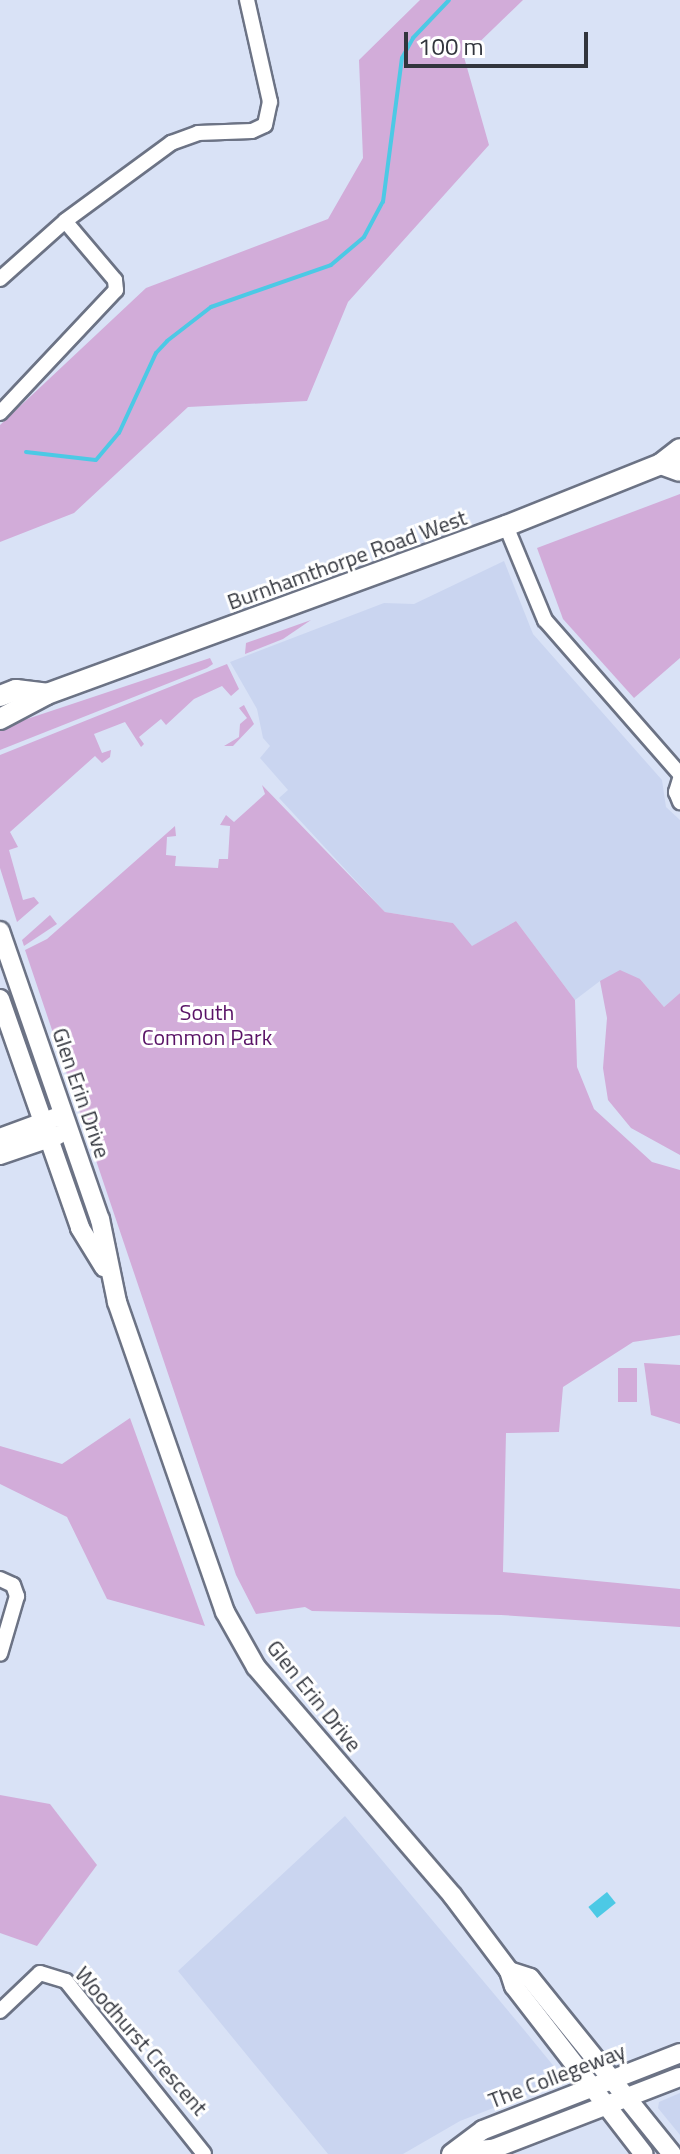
<!DOCTYPE html>
<style>
body{margin:0}
#map{position:relative;width:680px;height:2154px;overflow:hidden;background:#d9e2f6;font-family:"Titillium Web",sans-serif}
div>[style]{position:absolute}
.built>*{inset:0;background:#cad5f0}
.green>*{inset:0;background:#d2acd9;transform-origin:0 0}
.water>*{inset:0;background:#4cc9e5;transform-origin:0 0}
.stream>*{height:4px;margin:-2px;padding:0 2px;transform-origin:2px;border-radius:2px;background:#4cc9e5}
.roads{filter:drop-shadow(2px 0 #6c7385) drop-shadow(-2px 0 #6c7385) drop-shadow(0 2px #6c7385) drop-shadow(0 -2px #6c7385)}
.minor>*{height:14px;margin:-7px;padding:0 7px;transform-origin:7px;border-radius:7px;background:#fff}
.tertiary>*{height:18px;margin:-9px;padding:0 9px;transform-origin:9px;border-radius:9px;background:#fff}
.secondary>*{height:20px;margin:-10px;padding:0 10px;transform-origin:10px;border-radius:10px;background:#fff}
span{translate:-50% -50%;white-space:nowrap;text-align:center;line-height:1.15;-webkit-text-stroke:6px #fff;paint-order:stroke}
.street-label{font-size:22px;color:#32353d}
.park-label{font-size:22px;color:#591266}
.scale{position:absolute;left:404px;top:32px;width:184px;height:36px;box-sizing:border-box;border:4px solid #32353d;border-top:0;padding-left:10px;font-size:24px;line-height:28px;white-space:nowrap;color:#32353d;-webkit-text-stroke:6px #fff;paint-order:stroke}
</style>
<div id="map">
<div class="built">
<i style="clip-path:polygon(504px 561px,533px 634px,662px 780px,666px 807px,680px 820px,680px 993px,664px 1007px,640px 979px,600px 981px,575px 1000px,516px 921px,471px 947px,453px 923px,385px 912px,279px 798px,288px 790px,260px 758px,270px 746px,263px 738px,257px 709px,230px 662px,384px 603px,414px 604px)"></i>
<i style="clip-path:polygon(345px 1816px,525px 2031px,565px 2080px,460px 2121px,403px 2154px,328px 2154px,178px 1971px)"></i>
<i style="clip-path:polygon(680px 2093px,680px 2135px,658px 2108px,659px 2102px)"></i>
</div>
<div class="green">
<i style="clip-path:polygon(420px 0,523px 0,464px 57px,489px 145px,348px 302px,307px 401px,188px 407px,74px 513px,0 542px,0 425px,146px 288px,328px 219px,363px 158px,359px 60px)"></i>
<i style="clip-path:polygon(680px 494px,680px 658px,634px 698px,563px 619px,537px 548px)"></i>
<i style="clip-path:polygon(311px 620px,283px 639px,245px 654px,246px 643px)"></i>
<i style="clip-path:polygon(210px 658px,213px 664px,207px 668px,0 750px,0 728px)"></i>
<i style="clip-path:polygon(227px 664px,239px 689px,231px 696px,222px 686px,194px 699px,166px 725px,161px 719px,139px 737px,144px 744px,141px 747px,125px 722px,94px 734px,102px 753px,111px 750px,110px 757px,102px 763px,95px 756px,10px 832px,18px 847px,9px 850px,23px 900px,34px 897px,39px 903px,17px 922px,0 868px,0 755px)"></i>
<i style="clip-path:polygon(244px 705px,254px 724px,233px 746px,224px 746px,239px 737px,240px 724px,247px 718px,239px 708px)"></i>
<i style="clip-path:polygon(262px 785px,385px 912px,453px 923px,472px 946px,516px 921px,575px 1000px,577px 1067px,594px 1109px,652px 1162px,680px 1170px,680px 1335px,633px 1342px,563px 1387px,559px 1432px,506px 1433px,503px 1572px,680px 1589px,680px 1627px,501px 1615px,312px 1611px,305px 1607px,256px 1614px,236px 1575px,25px 950px,47px 939px,175px 826px,176px 836px,167px 837px,166px 855px,176px 856px,175px 866px,218px 868px,219px 859px,228px 859px,230px 826px,220px 825px,226px 815px,234px 822px,265px 794px)"></i>
<i style="clip-path:polygon(50px 915px,57px 924px,24px 946px,22px 940px)"></i>
<i style="clip-path:polygon(620px 970px,640px 979px,664px 1007px,680px 993px,680px 1155px,631px 1128px,608px 1100px,603px 1068px,607px 1018px,600px 981px)"></i>
<i style="clip-path:polygon(644px 1363px,680px 1365px,680px 1424px,651px 1415px)"></i>
<i style="left:618px;top:1368px;width:19px;height:34px"></i>
<i style="clip-path:polygon(130px 1418px,205px 1626px,107px 1599px,67px 1517px,0 1484px,0 1446px,62px 1464px)"></i>
<i style="clip-path:polygon(0 1795px,50px 1804px,97px 1865px,37px 1946px,0 1933px)"></i>
</div>
<div class="water">
<i style="left:607px;top:1892px;width:14px;height:24px;rotate:51deg"></i>
</div>
<div class="stream">
<i style="left:26px;top:452px;width:70px;rotate:6.5deg"></i>
<i style="left:96px;top:460px;width:35px;rotate:-50deg"></i>
<i style="left:119px;top:433px;width:88px;rotate:-65.2deg"></i>
<i style="left:156px;top:353px;width:16px;rotate:-47deg"></i>
<i style="left:167px;top:341px;width:56px;rotate:-37.7deg"></i>
<i style="left:211px;top:307px;width:127px;rotate:-19.3deg"></i>
<i style="left:331px;top:265px;width:43px;rotate:-40.3deg"></i>
<i style="left:364px;top:237px;width:40px;rotate:-62deg"></i>
<i style="left:383px;top:202px;width:145px;rotate:-82.5deg"></i>
<i style="left:402px;top:58px;width:23px;rotate:-61deg"></i>
<i style="left:413px;top:38px;width:52px;rotate:-46.5deg"></i>
</div>
<div class="roads">
<div class="minor">
<i style="left:0;top:279px;width:87px;rotate:-41.7deg"></i>
<i style="left:65px;top:221px;width:132px;rotate:-36.3deg"></i>
<i style="left:171px;top:143px;width:29px;rotate:-20deg"></i>
<i style="left:198px;top:133px;width:54px;rotate:-2.1deg"></i>
<i style="left:252px;top:131px;width:14px;rotate:-25deg"></i>
<i style="left:265px;top:125px;width:24px;rotate:-78deg"></i>
<i style="left:270px;top:102px;width:105px;rotate:-102.7deg"></i>
<i style="left:0;top:413px;width:169px;rotate:-46.7deg"></i>
<i style="left:116px;top:290px;width:10px;rotate:-96deg"></i>
<i style="left:115px;top:280px;width:77px;rotate:-130.3deg"></i>
<i style="left:506px;top:526px;width:102px;rotate:67.5deg"></i>
<i style="left:545px;top:620px;width:205px;rotate:48.8deg"></i>
<i style="left:680px;top:779px;width:14px;rotate:107deg"></i>
<i style="left:676px;top:792px;width:11px;rotate:68deg"></i>
<i style="left:0;top:1579px;width:14px;rotate:25deg"></i>
<i style="left:13px;top:1585px;width:12px;rotate:70deg"></i>
<i style="left:17px;top:1596px;width:60px;rotate:106.3deg"></i>
<i style="left:0;top:2011px;width:55px;rotate:-43.5deg"></i>
<i style="left:40px;top:1973px;width:27px;rotate:17deg"></i>
<i style="left:66px;top:1981px;width:221px;rotate:51.4deg"></i>
</div>
<div class="tertiary">
<i style="left:0;top:931px;width:305px;rotate:70.9deg"></i>
<i style="left:100px;top:1219px;width:85px;rotate:78.4deg"></i>
<i style="left:117px;top:1302px;width:328px;rotate:70.8deg"></i>
<i style="left:225px;top:1612px;width:63px;rotate:60.6deg"></i>
<i style="left:256px;top:1667px;width:301px;rotate:49.3deg"></i>
<i style="left:452px;top:1895px;width:95px;rotate:53.1deg"></i>
<i style="left:509px;top:1971px;width:16px;rotate:72deg"></i>
<i style="left:514px;top:1986px;width:212px;rotate:52.3deg"></i>
<i style="left:0;top:999px;width:243px;rotate:70.7deg"></i>
<i style="left:80px;top:1228px;width:46px;rotate:58.4deg"></i>
<i style="left:0;top:1138px;width:58px;rotate:-20.3deg"></i>
<i style="left:0;top:1155px;width:61px;rotate:-19deg"></i>
<i style="left:509px;top:1971px;width:22px;rotate:18deg"></i>
<i style="left:530px;top:1978px;width:226px;rotate:51.1deg"></i>
<i style="left:456px;top:2152px;width:37px;rotate:-5deg"></i>
<i style="left:493px;top:2149px;width:200px;rotate:-21.1deg"></i>
<i style="left:451px;top:2154px;width:40px;rotate:-37deg"></i>
<i style="left:483px;top:2130px;width:212px;rotate:-21.3deg"></i>
</div>
<div class="secondary">
<i style="left:661px;top:464px;width:20px;rotate:20deg"></i>
<i style="left:0;top:696px;width:17px;rotate:-21deg"></i>
<i style="left:16px;top:690px;width:31px;rotate:7deg"></i>
<i style="left:0;top:719px;width:53px;rotate:-28deg"></i>
<i style="left:47px;top:694px;width:489px;rotate:-20.1deg"></i>
<i style="left:506px;top:526px;width:167px;rotate:-21.8deg"></i>
<i style="left:661px;top:464px;width:24px;rotate:-38deg"></i>
</div>
</div>
<div class="street-label">
<span style="left:347px;top:560px;rotate:-20deg">Burnhamthorpe Road West</span>
<span style="left:81px;top:1093px;rotate:71deg">Glen Erin Drive</span>
<span style="left:314px;top:1696px;rotate:51deg">Glen Erin Drive</span>
<span style="left:141px;top:2041px;rotate:49deg">Woodhurst Crescent</span>
<span style="left:557px;top:2076px;rotate:-21deg">The Collegeway</span>
</div>
<div class="park-label">
<span style="left:207px;top:1025px">South<br>Common Park</span>
</div>
<div class="scale">100 m</div>
</div>
